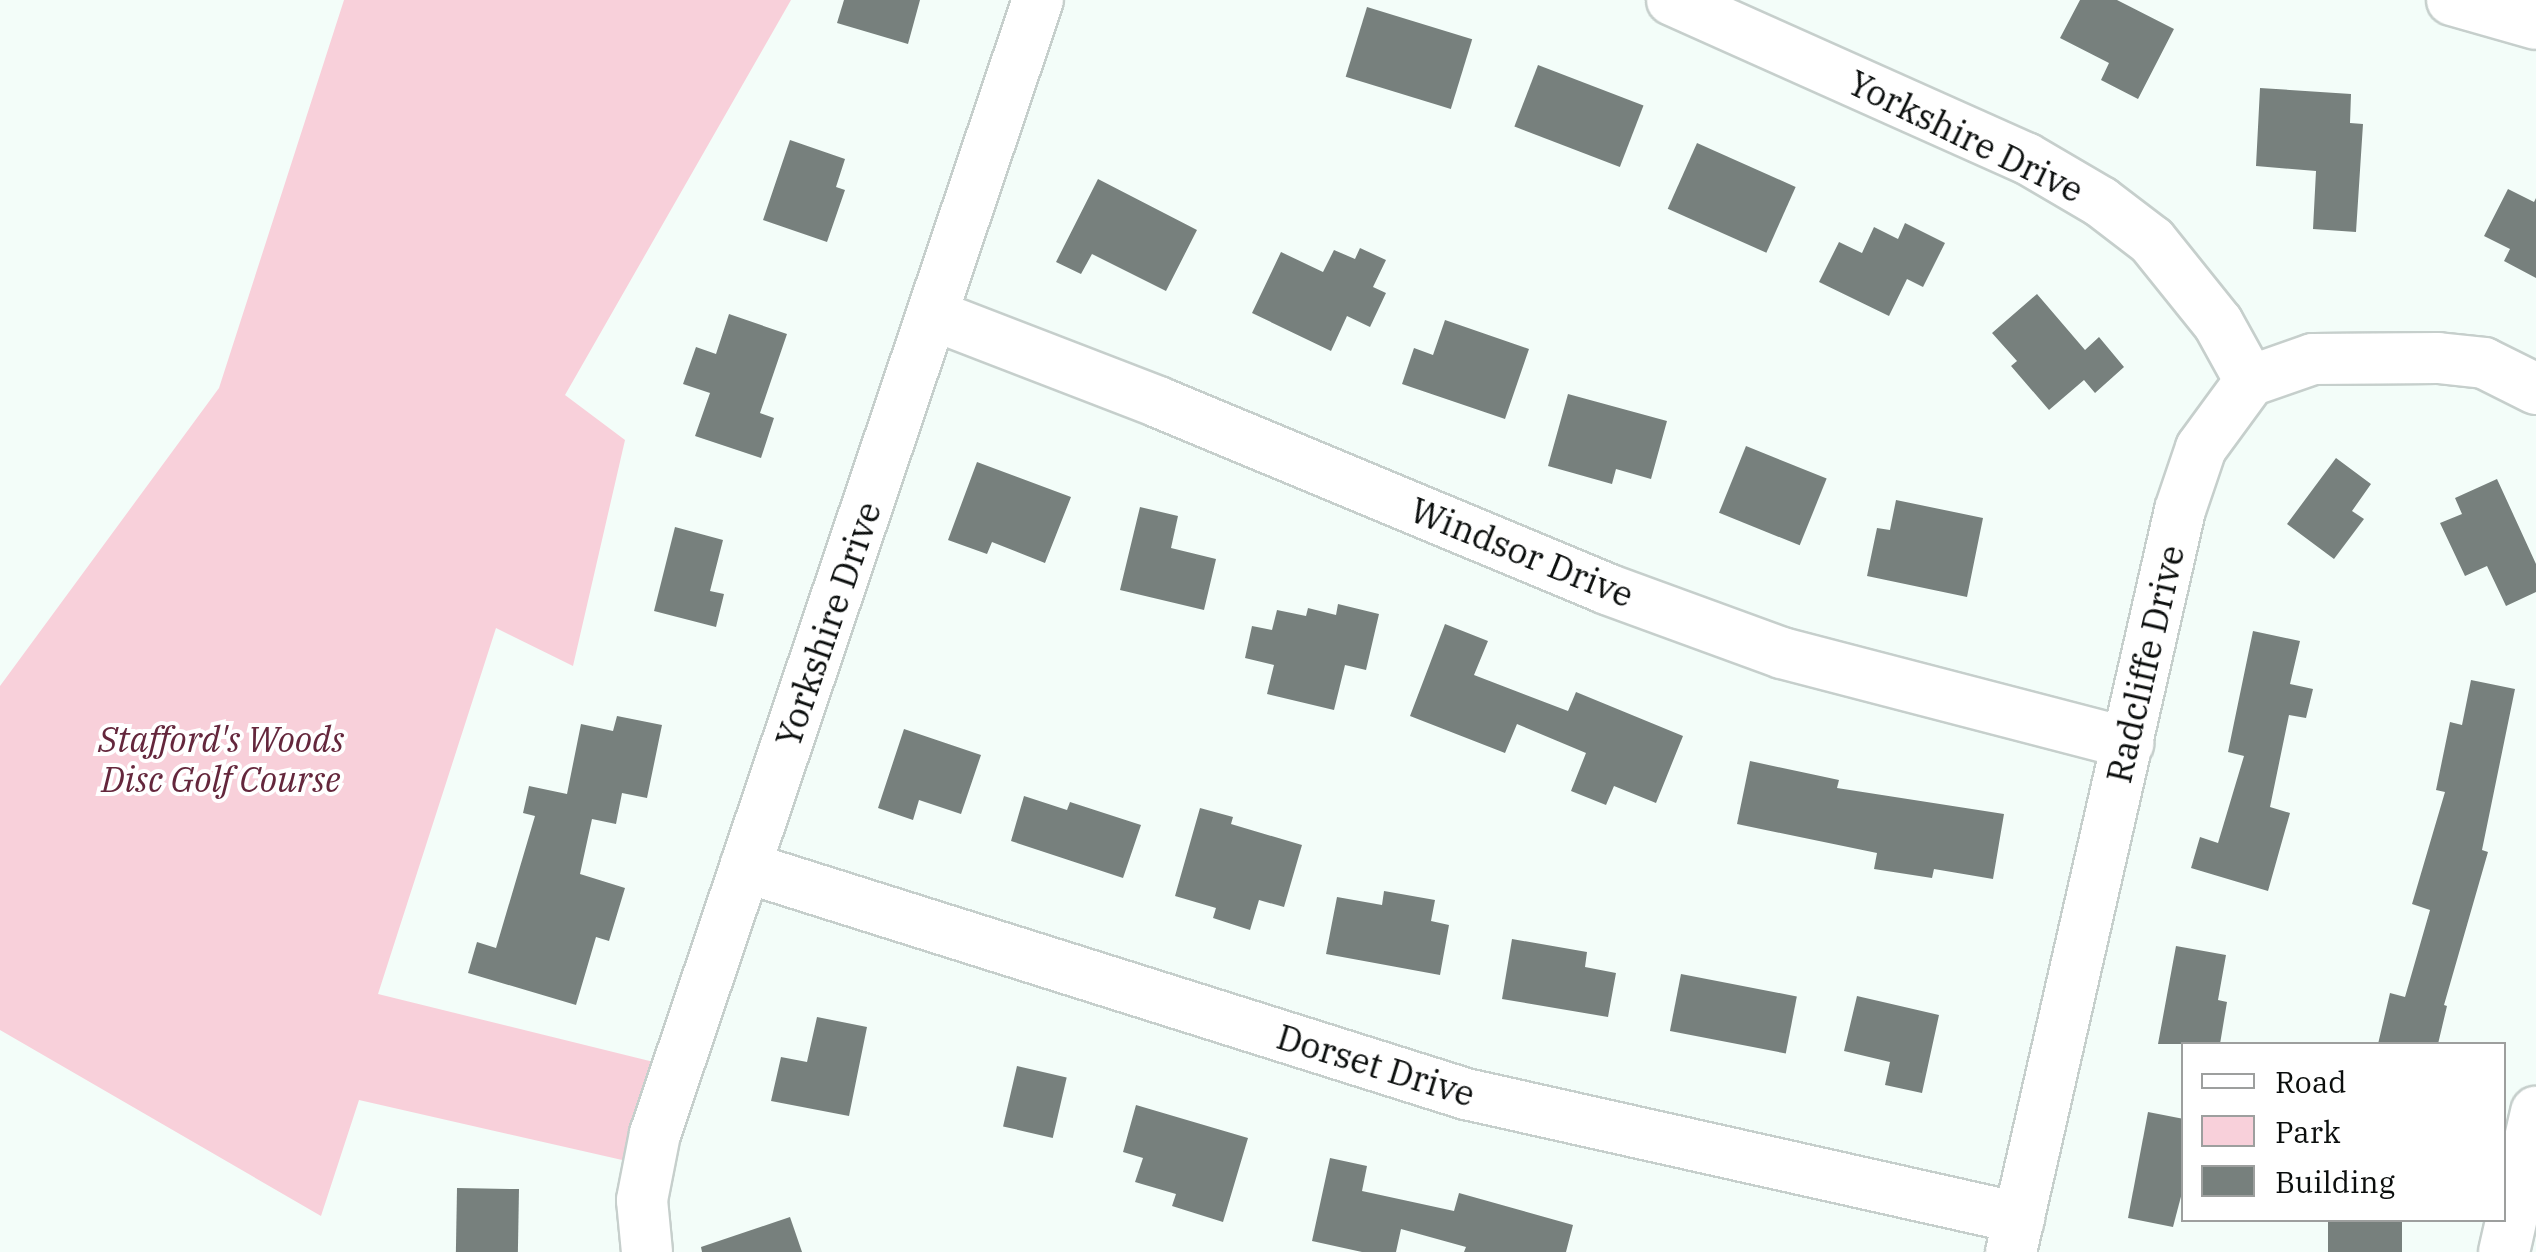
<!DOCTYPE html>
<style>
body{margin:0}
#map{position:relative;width:2536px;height:1252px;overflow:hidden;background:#f3fdf9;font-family:"IBM Plex Serif",serif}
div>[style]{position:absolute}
.green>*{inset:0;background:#f8d0da}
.building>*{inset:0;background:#77807d;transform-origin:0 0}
.roads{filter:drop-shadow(2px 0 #c6cfcc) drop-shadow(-2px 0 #c6cfcc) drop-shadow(0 2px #c6cfcc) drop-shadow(0 -2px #c6cfcc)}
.minor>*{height:50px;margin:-25px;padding:0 25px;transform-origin:25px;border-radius:25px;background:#fff}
span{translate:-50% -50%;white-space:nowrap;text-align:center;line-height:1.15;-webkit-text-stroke:8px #fff;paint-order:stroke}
.street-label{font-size:35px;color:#0b0e0d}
.park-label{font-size:35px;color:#64273c;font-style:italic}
.legend{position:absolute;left:2181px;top:1042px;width:325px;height:180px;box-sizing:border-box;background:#fff;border:2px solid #9d9f9e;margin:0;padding:12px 18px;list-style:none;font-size:30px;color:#0b0e0d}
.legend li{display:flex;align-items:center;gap:20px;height:50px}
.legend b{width:50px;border:2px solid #9d9f9e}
</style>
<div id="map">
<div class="green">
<i style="clip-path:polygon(344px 0,791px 0,565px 395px,625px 440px,573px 666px,496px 628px,378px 994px,678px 1068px,653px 1167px,359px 1100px,321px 1216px,0 1030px,0 686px,219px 388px)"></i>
</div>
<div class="building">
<i style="clip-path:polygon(844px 0,920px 0,908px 44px,837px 23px)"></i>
<i style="clip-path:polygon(2080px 0,2117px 0,2174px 29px,2138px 99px,2101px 80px,2109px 63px,2060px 38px)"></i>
<i style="left:1367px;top:7px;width:110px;height:73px;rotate:17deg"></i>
<i style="left:1538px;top:65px;width:113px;height:66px;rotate:21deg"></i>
<i style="clip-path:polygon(2260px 88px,2351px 94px,2350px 123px,2363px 124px,2356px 232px,2313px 229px,2316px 171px,2256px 166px)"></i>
<i style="clip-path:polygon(790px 140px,845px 159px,836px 187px,845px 190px,827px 242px,763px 220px)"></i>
<i style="left:1697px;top:143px;width:108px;height:72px;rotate:24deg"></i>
<i style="clip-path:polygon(1098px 179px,1197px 230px,1166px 291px,1092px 254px,1081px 274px,1056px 262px)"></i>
<i style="clip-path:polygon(2508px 189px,2534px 202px,2536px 198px,2536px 278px,2504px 261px,2510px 249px,2484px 236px)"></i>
<i style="clip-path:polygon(1905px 223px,1945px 243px,1923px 287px,1907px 279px,1889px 316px,1819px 282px,1839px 242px,1862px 253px,1874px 227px,1898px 239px)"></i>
<i style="clip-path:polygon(1360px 248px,1386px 260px,1373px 287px,1386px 293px,1370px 327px,1347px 316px,1331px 351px,1252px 313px,1281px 252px,1323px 272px,1334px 250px,1355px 259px)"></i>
<i style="clip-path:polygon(2037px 294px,2085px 350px,2099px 337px,2124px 367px,2095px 393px,2084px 380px,2049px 410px,2011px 366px,2017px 361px,1992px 333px)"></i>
<i style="clip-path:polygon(729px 314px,787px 334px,760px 413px,774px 418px,761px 458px,695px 436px,710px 393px,683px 384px,696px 347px,716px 354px)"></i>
<i style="clip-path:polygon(1445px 320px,1529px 349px,1505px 419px,1402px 384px,1414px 348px,1433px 355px)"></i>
<i style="clip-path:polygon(1568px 394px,1667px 421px,1651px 479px,1616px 469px,1612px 484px,1548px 466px)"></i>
<i style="left:1746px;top:446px;width:87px;height:72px;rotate:22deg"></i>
<i style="clip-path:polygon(2336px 458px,2371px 484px,2352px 511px,2364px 519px,2334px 559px,2287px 524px)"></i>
<i style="clip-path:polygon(977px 462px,1071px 497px,1045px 563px,992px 542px,987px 554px,948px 540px)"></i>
<i style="clip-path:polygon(2497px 479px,2536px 564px,2536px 592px,2506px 606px,2487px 566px,2465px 576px,2440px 523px,2462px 514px,2455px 498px)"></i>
<i style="clip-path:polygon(1896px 500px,1983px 518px,1967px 597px,1867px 576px,1877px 528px,1890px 530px)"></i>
<i style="clip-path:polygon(1140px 507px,1178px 516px,1171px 548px,1216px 559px,1204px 610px,1120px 590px)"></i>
<i style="clip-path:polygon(675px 527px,723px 540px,710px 591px,724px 594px,716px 627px,654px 611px)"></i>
<i style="clip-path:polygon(1338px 604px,1379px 614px,1366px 670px,1345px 665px,1334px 710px,1267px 694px,1274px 665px,1245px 658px,1252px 626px,1272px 630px,1277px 610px,1306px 616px,1308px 608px,1336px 615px)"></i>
<i style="clip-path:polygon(1445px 624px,1488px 641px,1474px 675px,1568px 711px,1576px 692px,1683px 736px,1656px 803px,1614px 786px,1606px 805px,1571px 791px,1586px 753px,1517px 724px,1505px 753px,1410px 716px)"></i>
<i style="clip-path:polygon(2253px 631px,2300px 641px,2290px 684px,2313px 689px,2306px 718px,2289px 715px,2270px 807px,2290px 813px,2268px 891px,2191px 868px,2200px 837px,2218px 843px,2244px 756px,2228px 752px)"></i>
<i style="clip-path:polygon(2471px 680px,2515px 689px,2482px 850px,2488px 852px,2444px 1005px,2447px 1006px,2438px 1044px,2378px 1044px,2390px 993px,2405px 997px,2430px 910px,2412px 904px,2445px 792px,2436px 790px,2450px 722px,2462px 725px)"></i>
<i style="clip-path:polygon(617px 716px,662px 725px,647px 798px,622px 793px,616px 824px,592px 819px,580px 874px,625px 888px,609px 941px,596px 937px,576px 1005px,468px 973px,477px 942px,496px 948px,535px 816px,523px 813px,529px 786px,567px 794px,581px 724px,613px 731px)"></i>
<i style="clip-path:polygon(904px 729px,981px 755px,961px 814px,919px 800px,913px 820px,878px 808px)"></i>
<i style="clip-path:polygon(1750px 761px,1839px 780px,1837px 788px,2004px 814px,1993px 879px,1934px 869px,1932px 878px,1874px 869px,1877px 853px,1737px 824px)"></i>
<i style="clip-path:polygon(1024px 796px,1067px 810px,1070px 802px,1141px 825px,1123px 878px,1011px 841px)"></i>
<i style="clip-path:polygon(1200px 808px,1233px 817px,1231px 824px,1302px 845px,1284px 907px,1259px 900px,1250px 930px,1213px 918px,1216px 908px,1175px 896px)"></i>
<i style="clip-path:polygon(1384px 891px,1435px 900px,1431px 921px,1449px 925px,1440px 975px,1326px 954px,1337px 897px,1382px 905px)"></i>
<i style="clip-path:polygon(1512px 939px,1587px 952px,1585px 967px,1616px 973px,1608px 1017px,1502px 999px)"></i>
<i style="clip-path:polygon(2176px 946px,2226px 955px,2218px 1000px,2227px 1002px,2220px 1044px,2158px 1044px)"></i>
<i style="left:1681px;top:974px;width:118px;height:58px;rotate:11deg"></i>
<i style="clip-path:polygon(1857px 996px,1939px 1015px,1922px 1093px,1885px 1085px,1890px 1062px,1844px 1051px)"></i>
<i style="clip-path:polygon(817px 1017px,867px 1027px,849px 1116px,771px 1101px,781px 1057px,807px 1062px)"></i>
<i style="left:1017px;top:1066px;width:51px;height:62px;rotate:13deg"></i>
<i style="clip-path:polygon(1136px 1105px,1248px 1138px,1223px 1222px,1172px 1206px,1176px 1194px,1135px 1182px,1143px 1158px,1123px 1152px)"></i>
<i style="clip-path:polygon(2148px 1112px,2184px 1119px,2184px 1185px,2173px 1227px,2128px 1218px)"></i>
<i style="clip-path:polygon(1330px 1158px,1367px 1166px,1362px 1191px,1454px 1211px,1459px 1193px,1573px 1225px,1566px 1252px,1464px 1252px,1466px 1247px,1401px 1229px,1396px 1252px,1362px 1252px,1312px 1241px)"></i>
<i style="left:457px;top:1188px;width:62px;height:64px;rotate:1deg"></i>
<i style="clip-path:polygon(790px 1217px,802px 1252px,702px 1252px,701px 1247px)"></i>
<i style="left:2328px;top:1220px;width:74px;height:32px"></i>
</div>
<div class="roads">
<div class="minor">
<i style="left:1672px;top:0;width:388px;rotate:24.1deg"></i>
<i style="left:2026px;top:158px;width:87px;rotate:30.4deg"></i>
<i style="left:2101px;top:202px;width:64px;rotate:37.4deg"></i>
<i style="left:2152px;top:241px;width:105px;rotate:51.2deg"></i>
<i style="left:2218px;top:323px;width:66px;rotate:61.1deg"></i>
<i style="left:2452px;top:0;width:87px;rotate:15.9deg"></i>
<i style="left:933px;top:315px;width:241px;rotate:21.1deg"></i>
<i style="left:1158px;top:402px;width:486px;rotate:22.6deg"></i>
<i style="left:1607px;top:589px;width:186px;rotate:20.1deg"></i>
<i style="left:1782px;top:653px;width:358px;rotate:14.6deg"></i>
<i style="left:745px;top:867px;width:756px;rotate:17.48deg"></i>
<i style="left:1466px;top:1094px;width:567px;rotate:12.64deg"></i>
<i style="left:647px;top:1252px;width:52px;rotate:-95.5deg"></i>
<i style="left:642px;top:1200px;width:67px;rotate:-78.9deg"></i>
<i style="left:655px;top:1134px;width:1197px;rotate:-71.34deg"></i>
<i style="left:2011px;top:1252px;width:761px;rotate:-77.17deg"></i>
<i style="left:2180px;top:510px;width:65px;rotate:-71.3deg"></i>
<i style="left:2201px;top:448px;width:83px;rotate:-53.8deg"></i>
<i style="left:2250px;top:381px;width:67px;rotate:-19.2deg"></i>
<i style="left:2313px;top:359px;width:125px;rotate:-0.5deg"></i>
<i style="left:2438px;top:358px;width:46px;rotate:6.2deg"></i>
<i style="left:2484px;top:363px;width:58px;rotate:26.6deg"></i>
<i style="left:2504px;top:1252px;width:144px;rotate:-77.1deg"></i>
</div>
</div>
<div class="street-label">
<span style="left:1966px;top:136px;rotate:26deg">Yorkshire Drive</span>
<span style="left:1522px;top:552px;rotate:22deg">Windsor Drive</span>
<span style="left:828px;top:624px;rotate:-71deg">Yorkshire Drive</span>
<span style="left:2145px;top:664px;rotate:-77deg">Radcliffe Drive</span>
<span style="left:1376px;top:1065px;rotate:17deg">Dorset Drive</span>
</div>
<div class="park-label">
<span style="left:221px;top:759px">Stafford's Woods<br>Disc Golf Course</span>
</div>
<ul class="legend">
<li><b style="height:12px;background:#fff"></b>Road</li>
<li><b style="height:28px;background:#f8d0da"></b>Park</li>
<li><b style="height:28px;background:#77807d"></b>Building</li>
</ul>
</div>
